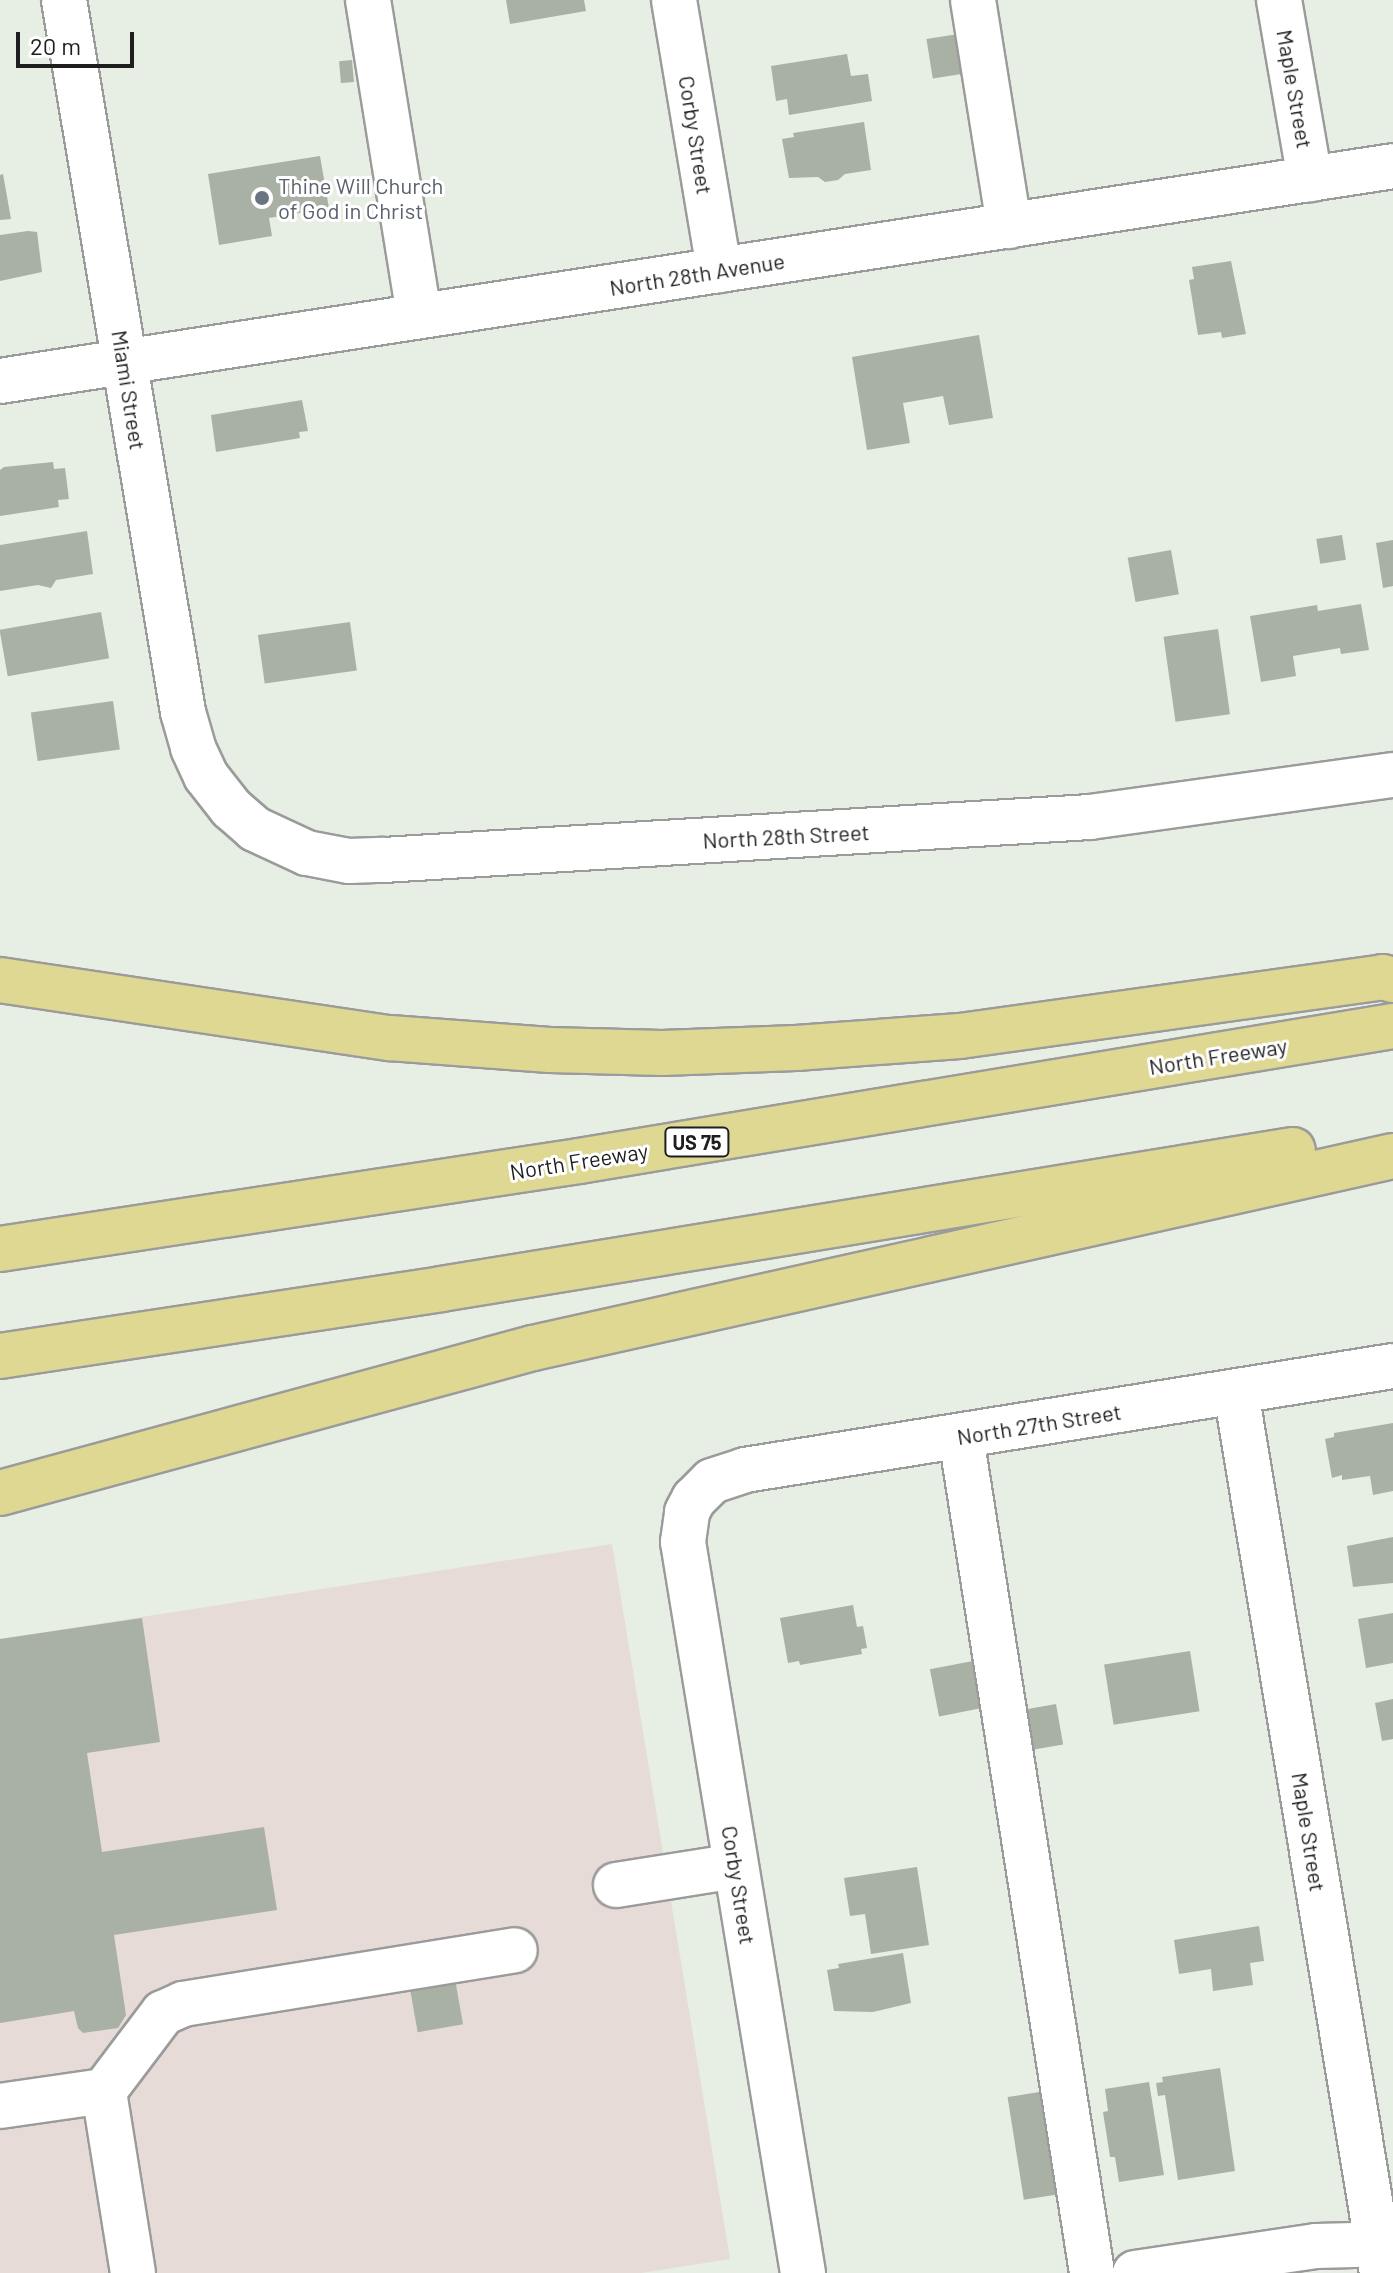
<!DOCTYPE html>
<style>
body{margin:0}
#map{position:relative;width:1393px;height:2273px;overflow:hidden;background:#e7eee4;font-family:Barlow,sans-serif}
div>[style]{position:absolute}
.industrial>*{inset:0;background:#e7dbd7}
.building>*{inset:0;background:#a9b0a4;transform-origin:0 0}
.roads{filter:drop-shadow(2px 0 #9b9b9b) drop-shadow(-2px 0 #9b9b9b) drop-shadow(0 2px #9b9b9b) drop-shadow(0 -2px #9b9b9b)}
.minor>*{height:44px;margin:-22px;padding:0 22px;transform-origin:22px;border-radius:22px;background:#fff}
.highway>*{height:44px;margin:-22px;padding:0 22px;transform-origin:22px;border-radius:22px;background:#dfd892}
.dots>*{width:22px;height:22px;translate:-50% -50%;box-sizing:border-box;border:4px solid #fff;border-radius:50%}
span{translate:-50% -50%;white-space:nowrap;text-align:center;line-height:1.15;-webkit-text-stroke:6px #fff;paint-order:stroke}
.shield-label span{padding:2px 6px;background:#fff;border:2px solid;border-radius:6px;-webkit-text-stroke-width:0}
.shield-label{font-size:20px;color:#1e1e1e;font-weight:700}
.street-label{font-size:22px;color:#1e1e1e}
.worship-label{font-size:22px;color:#5b616d}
.left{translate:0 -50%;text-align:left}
.scale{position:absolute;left:16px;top:32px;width:118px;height:36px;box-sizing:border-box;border:4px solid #1e1e1e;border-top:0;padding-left:10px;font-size:24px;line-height:28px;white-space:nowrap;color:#1e1e1e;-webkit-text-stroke:6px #fff;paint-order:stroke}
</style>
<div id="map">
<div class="industrial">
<i style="clip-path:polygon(612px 1544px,730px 2259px,641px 2273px,0 2273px,0 1639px)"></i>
</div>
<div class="building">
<i style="clip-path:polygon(506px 0,584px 0,586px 11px,510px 24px)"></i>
<i style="left:965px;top:33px;width:40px;height:39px;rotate:81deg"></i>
<i style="clip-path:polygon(847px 54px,851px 76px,868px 74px,872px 101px,789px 115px,787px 99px,776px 101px,771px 66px)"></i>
<i style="left:352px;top:60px;width:22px;height:13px;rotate:85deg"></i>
<i style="clip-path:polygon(864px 122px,871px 170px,845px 174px,838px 180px,825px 182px,818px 177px,789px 178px,782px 139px,794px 137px,793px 133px)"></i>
<i style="clip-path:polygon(320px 156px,329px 208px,269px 218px,272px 236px,219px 245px,208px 174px)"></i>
<i style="clip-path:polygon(3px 174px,11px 219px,0 220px,0 175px)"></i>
<i style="clip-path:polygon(28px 231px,37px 232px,42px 272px,0 281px,0 235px)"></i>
<i style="clip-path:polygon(1231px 261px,1246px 334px,1222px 338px,1221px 332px,1198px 335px,1189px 280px,1194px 279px,1192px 267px)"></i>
<i style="clip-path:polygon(979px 335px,993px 418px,949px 425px,943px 396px,903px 403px,910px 443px,867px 450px,852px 357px)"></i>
<i style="clip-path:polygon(302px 400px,308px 431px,299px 432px,300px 438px,216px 452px,211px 415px)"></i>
<i style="clip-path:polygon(53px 462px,54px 469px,65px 468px,69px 499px,58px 500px,59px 507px,0 516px,0 470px,4px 467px)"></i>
<i style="clip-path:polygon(87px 531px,93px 574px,56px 580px,51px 588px,38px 585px,0 591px,0 545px)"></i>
<i style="left:1342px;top:535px;width:25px;height:26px;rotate:81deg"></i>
<i style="clip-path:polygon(1393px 540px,1393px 586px,1383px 588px,1376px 543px)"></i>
<i style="left:1171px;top:550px;width:45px;height:44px;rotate:80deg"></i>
<i style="clip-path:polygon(1361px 604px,1369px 650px,1341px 654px,1340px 648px,1293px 656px,1296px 676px,1261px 682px,1250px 616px,1317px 605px,1318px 611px)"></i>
<i style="left:101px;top:612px;width:47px;height:103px;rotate:80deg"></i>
<i style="left:350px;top:622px;width:49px;height:93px;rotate:82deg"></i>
<i style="left:1218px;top:629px;width:86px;height:55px;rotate:82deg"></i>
<i style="left:113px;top:701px;width:49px;height:83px;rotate:82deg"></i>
<i style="clip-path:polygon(1393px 1423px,1393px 1491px,1373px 1495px,1370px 1476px,1342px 1480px,1342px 1475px,1332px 1478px,1325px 1439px,1334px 1437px,1334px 1433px)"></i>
<i style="clip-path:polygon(1393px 1537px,1393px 1583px,1353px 1587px,1347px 1546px)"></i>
<i style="clip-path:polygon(853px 1605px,857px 1627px,863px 1626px,867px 1648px,861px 1649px,862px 1654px,800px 1665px,799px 1661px,788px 1663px,780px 1618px)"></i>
<i style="clip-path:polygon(1393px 1613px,1393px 1663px,1366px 1668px,1358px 1619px)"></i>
<i style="clip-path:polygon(142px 1618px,160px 1742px,87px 1753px,102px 1852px,264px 1827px,277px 1910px,114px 1935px,126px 2015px,118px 2028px,83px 2033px,78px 2028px,74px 2011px,0 2023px,0 1639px)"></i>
<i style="left:1190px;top:1651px;width:61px;height:87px;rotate:81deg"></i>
<i style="left:978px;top:1660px;width:48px;height:49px;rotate:79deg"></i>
<i style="clip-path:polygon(1393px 1699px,1393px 1739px,1382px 1741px,1375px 1703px)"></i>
<i style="left:1056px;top:1704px;width:41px;height:40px;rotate:80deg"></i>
<i style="clip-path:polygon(917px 1867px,929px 1945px,871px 1954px,865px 1914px,850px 1916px,844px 1878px)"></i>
<i style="clip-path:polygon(1259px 1926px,1264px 1961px,1250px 1963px,1253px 1985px,1213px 1991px,1211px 1969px,1179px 1974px,1174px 1940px)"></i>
<i style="clip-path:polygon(903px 1953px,911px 2003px,873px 2012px,834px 2011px,827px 1970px,839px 1968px,838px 1964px)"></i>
<i style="left:455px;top:1979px;width:46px;height:46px;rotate:80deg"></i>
<i style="clip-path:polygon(1220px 2068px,1235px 2171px,1178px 2180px,1165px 2095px,1158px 2096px,1156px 2083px,1163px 2082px,1162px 2077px)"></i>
<i style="clip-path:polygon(1149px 2082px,1164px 2175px,1119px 2182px,1115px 2157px,1110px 2157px,1103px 2112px,1108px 2111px,1105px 2089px)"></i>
<i style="left:1052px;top:2090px;width:104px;height:45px;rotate:81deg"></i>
</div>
<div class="roads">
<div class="minor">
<i style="left:64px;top:0;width:722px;rotate:80.51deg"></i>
<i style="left:183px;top:712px;width:37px;rotate:74deg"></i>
<i style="left:193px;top:748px;width:31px;rotate:65deg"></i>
<i style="left:206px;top:776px;width:41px;rotate:52deg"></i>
<i style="left:231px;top:808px;width:32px;rotate:41deg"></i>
<i style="left:255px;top:829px;width:57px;rotate:24.8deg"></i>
<i style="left:307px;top:853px;width:43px;rotate:10.8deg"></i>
<i style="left:349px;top:861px;width:34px;rotate:-2deg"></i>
<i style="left:383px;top:860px;width:708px;rotate:-3.48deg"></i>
<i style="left:1090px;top:817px;width:306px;rotate:-7.9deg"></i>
<i style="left:368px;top:0;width:320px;rotate:80.8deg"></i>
<i style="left:674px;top:0;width:274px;rotate:80.5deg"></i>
<i style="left:973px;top:0;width:229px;rotate:80.9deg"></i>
<i style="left:1279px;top:0;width:182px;rotate:80.2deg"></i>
<i style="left:0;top:381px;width:1409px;rotate:-8.77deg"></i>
<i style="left:1236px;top:1392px;width:893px;rotate:80.59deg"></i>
<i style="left:961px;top:1437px;width:846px;rotate:81.09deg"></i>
<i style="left:616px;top:1885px;width:121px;rotate:-9deg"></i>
<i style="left:0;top:2106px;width:105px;rotate:-8.2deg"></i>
<i style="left:133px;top:2273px;width:184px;rotate:-99.1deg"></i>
<i style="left:104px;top:2091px;width:98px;rotate:-52.9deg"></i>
<i style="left:163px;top:2013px;width:22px;rotate:-24deg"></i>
<i style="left:183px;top:2004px;width:336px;rotate:-9.2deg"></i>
<i style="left:803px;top:2273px;width:741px;rotate:-99.32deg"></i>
<i style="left:683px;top:1542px;width:30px;rotate:-82deg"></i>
<i style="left:687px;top:1512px;width:15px;rotate:-62deg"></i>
<i style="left:694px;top:1499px;width:25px;rotate:-45deg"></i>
<i style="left:712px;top:1481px;width:35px;rotate:-18deg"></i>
<i style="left:745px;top:1470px;width:656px;rotate:-9.12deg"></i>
<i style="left:1135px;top:2273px;width:183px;rotate:-8.5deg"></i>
<i style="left:1316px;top:2246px;width:77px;rotate:-1.5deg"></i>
</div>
<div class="highway">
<i style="left:0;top:980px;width:394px;rotate:8.5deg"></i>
<i style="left:390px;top:1038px;width:160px;rotate:4.3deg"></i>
<i style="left:550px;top:1050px;width:112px;rotate:1.5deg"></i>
<i style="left:662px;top:1053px;width:134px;rotate:-2.1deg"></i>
<i style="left:796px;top:1048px;width:164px;rotate:-4.2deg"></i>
<i style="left:960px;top:1036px;width:427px;rotate:-7.9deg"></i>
<i style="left:1383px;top:977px;width:10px;rotate:17deg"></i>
<i style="left:0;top:1249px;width:586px;rotate:-8.64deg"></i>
<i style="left:579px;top:1161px;width:825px;rotate:-9.42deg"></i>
<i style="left:0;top:1356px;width:446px;rotate:-8.6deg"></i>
<i style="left:441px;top:1289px;width:863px;rotate:-9.27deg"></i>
<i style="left:0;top:1493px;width:552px;rotate:-15.22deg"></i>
<i style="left:533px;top:1348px;width:881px;rotate:-12.59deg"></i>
</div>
</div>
<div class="dots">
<i style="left:262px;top:198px;background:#6b7280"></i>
</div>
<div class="shield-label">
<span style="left:697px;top:1142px">US 75</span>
</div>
<div class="street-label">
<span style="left:1295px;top:89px;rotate:80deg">Maple Street</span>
<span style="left:696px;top:135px;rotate:81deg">Corby Street</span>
<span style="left:697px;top:274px;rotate:-9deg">North 28th Avenue</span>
<span style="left:129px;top:390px;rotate:81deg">Miami Street</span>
<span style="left:786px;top:836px;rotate:-3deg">North 28th Street</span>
<span style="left:1218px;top:1056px;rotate:-9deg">North Freeway</span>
<span style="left:579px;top:1161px;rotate:-9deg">North Freeway</span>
<span style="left:1039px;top:1424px;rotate:-9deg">North 27th Street</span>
<span style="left:1309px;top:1832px;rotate:81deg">Maple Street</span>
<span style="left:739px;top:1885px;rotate:81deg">Corby Street</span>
</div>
<div class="worship-label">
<span class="left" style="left:278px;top:198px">Thine Will Church<br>of God in Christ</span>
</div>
<div class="scale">20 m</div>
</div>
